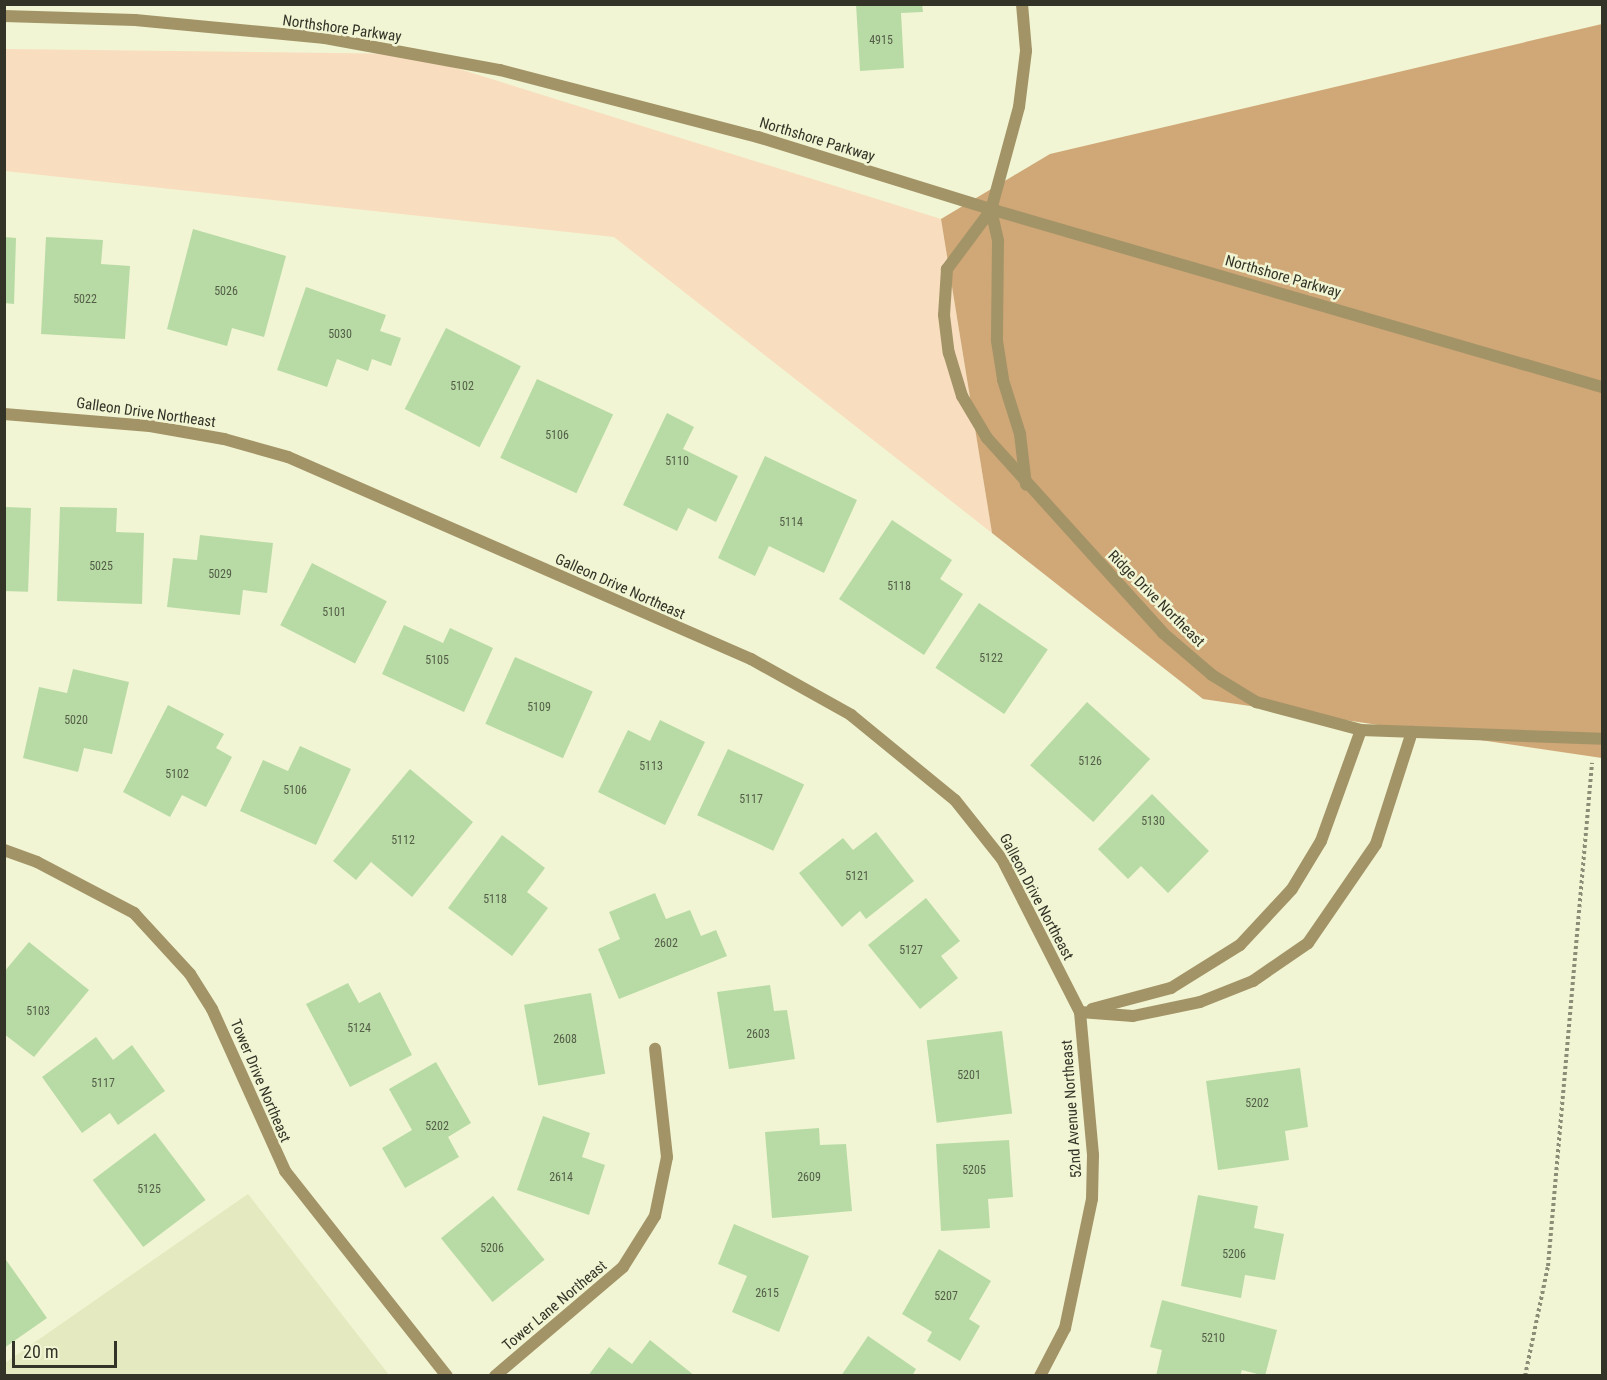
<!DOCTYPE html>
<style>
body{margin:0}
#map{position:relative;width:1607px;height:1380px;overflow:hidden;background:#f1f5d3;font-family:"Roboto Condensed",sans-serif}
div>[style]{position:absolute}
.built>*{inset:0;background:#e4e9bf}
.green>*{inset:0;background:#f9ddbf}
.forest>*{inset:0;background:#d0a777}
.building>*{inset:0;background:#b8dba6;transform-origin:0 0}
.path>*{height:4px;margin-top:-2px;transform-origin:0;background:repeating-linear-gradient(90deg,#8b8d77 0 3px,transparent 0 6px)}
.minor>*{height:12px;margin:-6px;padding:0 6px;transform-origin:6px;border-radius:6px;background:#a39468}
.tertiary>*{height:12px;margin:-6px;padding:0 6px;transform-origin:6px;border-radius:6px;background:#a39468}
span{translate:-50% -50%;white-space:nowrap;text-align:center;line-height:1.15;-webkit-text-stroke:5px #f1f5d3;paint-order:stroke}
.number-label{font-size:12px;color:#545e47}
.number-label span{-webkit-text-stroke-width:0}
.street-label{font-size:15px;color:#333427}
.frame{position:absolute;inset:0;border:6px solid #333427;pointer-events:none}
.scale{position:absolute;left:12px;top:1341px;width:105px;height:27px;box-sizing:border-box;border:3px solid #333427;border-top:0;padding-left:8px;font-size:18px;line-height:21px;white-space:nowrap;color:#333427;-webkit-text-stroke:4px #f1f5d3;paint-order:stroke}
</style>
<div id="map">
<div class="built">
<i style="clip-path:polygon(248px 1194px,389px 1375px,5px 1375px,5px 1363px)"></i>
</div>
<div class="green">
<i style="clip-path:polygon(5px 49px,411px 54px,941px 219px,992px 533px,614px 237px,5px 171px)"></i>
</div>
<div class="forest">
<i style="clip-path:polygon(1602px 24px,1602px 758px,1203px 699px,992px 533px,941px 219px,1050px 154px)"></i>
</div>
<div class="building">
<i style="clip-path:polygon(856px 4px,922px 4px,923px 12px,901px 13px,904px 68px,860px 71px)"></i>
<i style="clip-path:polygon(193px 229px,286px 256px,264px 337px,232px 328px,227px 346px,167px 329px)"></i>
<i style="clip-path:polygon(4px 237px,16px 238px,14px 304px,4px 303px)"></i>
<i style="clip-path:polygon(46px 237px,103px 240px,101px 264px,130px 266px,125px 339px,41px 334px)"></i>
<i style="clip-path:polygon(306px 287px,386px 315px,380px 331px,401px 338px,391px 366px,372px 359px,368px 371px,337px 359px,327px 387px,277px 370px)"></i>
<i style="left:446px;top:328px;width:84px;height:91px;rotate:27deg"></i>
<i style="left:537px;top:379px;width:84px;height:87px;rotate:25deg"></i>
<i style="clip-path:polygon(667px 413px,694px 427px,683px 449px,738px 476px,716px 522px,688px 508px,677px 531px,623px 505px)"></i>
<i style="clip-path:polygon(765px 456px,857px 500px,824px 573px,769px 546px,755px 576px,718px 558px)"></i>
<i style="left:5px;top:507px;width:26px;height:84px;rotate:2deg"></i>
<i style="clip-path:polygon(60px 507px,117px 508px,116px 532px,144px 533px,142px 604px,57px 601px)"></i>
<i style="clip-path:polygon(892px 520px,952px 560px,940px 579px,963px 594px,924px 655px,839px 599px)"></i>
<i style="clip-path:polygon(200px 535px,273px 543px,267px 593px,243px 590px,240px 615px,167px 607px,173px 558px,197px 560px)"></i>
<i style="left:312px;top:563px;width:84px;height:70px;rotate:27deg"></i>
<i style="left:979px;top:603px;width:83px;height:78px;rotate:34deg"></i>
<i style="clip-path:polygon(404px 625px,443px 643px,450px 628px,493px 648px,464px 712px,382px 674px)"></i>
<i style="left:515px;top:657px;width:85px;height:73px;rotate:24deg"></i>
<i style="clip-path:polygon(73px 669px,129px 682px,112px 754px,84px 748px,78px 772px,23px 758px,39px 687px,67px 693px)"></i>
<i style="left:1087px;top:702px;width:85px;height:85px;rotate:42deg"></i>
<i style="clip-path:polygon(168px 705px,224px 734px,216px 748px,232px 757px,206px 807px,182px 795px,170px 817px,123px 792px)"></i>
<i style="clip-path:polygon(660px 720px,705px 742px,665px 825px,598px 792px,628px 730px,650px 741px)"></i>
<i style="clip-path:polygon(300px 746px,351px 769px,316px 845px,240px 811px,263px 760px,288px 771px)"></i>
<i style="left:728px;top:749px;width:84px;height:73px;rotate:25deg"></i>
<i style="clip-path:polygon(410px 769px,473px 822px,412px 897px,371px 862px,356px 880px,333px 861px)"></i>
<i style="clip-path:polygon(1152px 794px,1209px 851px,1168px 893px,1141px 866px,1128px 879px,1098px 849px)"></i>
<i style="clip-path:polygon(876px 832px,914px 881px,866px 919px,860px 911px,842px 927px,799px 873px,843px 838px,853px 850px)"></i>
<i style="clip-path:polygon(502px 835px,545px 868px,527px 892px,548px 908px,512px 956px,448px 908px)"></i>
<i style="clip-path:polygon(655px 893px,666px 919px,690px 910px,701px 936px,716px 930px,727px 956px,619px 999px,598px 949px,620px 939px,609px 912px)"></i>
<i style="clip-path:polygon(926px 898px,960px 941px,941px 956px,958px 978px,920px 1009px,868px 945px)"></i>
<i style="clip-path:polygon(29px 942px,89px 990px,34px 1057px,4px 1034px,4px 972px)"></i>
<i style="clip-path:polygon(348px 983px,359px 1003px,380px 992px,412px 1055px,350px 1087px,306px 1004px)"></i>
<i style="clip-path:polygon(770px 985px,774px 1011px,787px 1010px,795px 1059px,729px 1069px,717px 992px)"></i>
<i style="left:591px;top:993px;width:82px;height:68px;rotate:80deg"></i>
<i style="left:1002px;top:1031px;width:83px;height:76px;rotate:83deg"></i>
<i style="clip-path:polygon(96px 1037px,113px 1060px,132px 1045px,165px 1091px,118px 1125px,110px 1113px,82px 1133px,42px 1077px)"></i>
<i style="clip-path:polygon(436px 1062px,471px 1123px,448px 1137px,459px 1157px,405px 1188px,382px 1148px,412px 1130px,389px 1089px)"></i>
<i style="clip-path:polygon(1300px 1068px,1308px 1127px,1285px 1131px,1289px 1160px,1218px 1170px,1206px 1081px)"></i>
<i style="clip-path:polygon(543px 1116px,590px 1133px,582px 1157px,605px 1165px,589px 1215px,517px 1190px)"></i>
<i style="clip-path:polygon(819px 1128px,820px 1145px,846px 1144px,852px 1211px,772px 1218px,765px 1132px)"></i>
<i style="left:155px;top:1133px;width:84px;height:78px;rotate:53deg"></i>
<i style="clip-path:polygon(1009px 1140px,1013px 1197px,988px 1199px,990px 1228px,941px 1231px,936px 1144px)"></i>
<i style="clip-path:polygon(1198px 1195px,1258px 1206px,1254px 1228px,1284px 1234px,1275px 1280px,1245px 1275px,1241px 1298px,1181px 1286px)"></i>
<i style="left:493px;top:1196px;width:82px;height:67px;rotate:51deg"></i>
<i style="clip-path:polygon(734px 1224px,809px 1256px,779px 1332px,732px 1312px,747px 1276px,718px 1264px)"></i>
<i style="clip-path:polygon(939px 1249px,991px 1281px,969px 1319px,980px 1326px,960px 1361px,927px 1341px,932px 1332px,902px 1314px)"></i>
<i style="clip-path:polygon(4px 1257px,47px 1318px,4px 1348px)"></i>
<i style="clip-path:polygon(1162px 1300px,1277px 1330px,1265px 1376px,1242px 1370px,1240px 1376px,1156px 1376px,1162px 1350px,1150px 1347px)"></i>
<i style="clip-path:polygon(868px 1336px,916px 1369px,912px 1376px,841px 1376px)"></i>
<i style="clip-path:polygon(650px 1340px,695px 1376px,588px 1376px,609px 1347px,632px 1364px)"></i>
</div>
<div class="path">
<i style="left:1525px;top:1376px;width:112px;rotate:-78.2deg"></i>
<i style="left:1548px;top:1266px;width:505px;rotate:-85deg"></i>
</div>
<div class="minor">
<i style="left:1022px;top:4px;width:47px;rotate:85.1deg"></i>
<i style="left:1026px;top:51px;width:56px;rotate:97.1deg"></i>
<i style="left:1019px;top:107px;width:107px;rotate:105.2deg"></i>
<i style="left:991px;top:210px;width:74px;rotate:126.7deg"></i>
<i style="left:947px;top:269px;width:46px;rotate:93.7deg"></i>
<i style="left:944px;top:315px;width:38px;rotate:83deg"></i>
<i style="left:949px;top:353px;width:45px;rotate:73.2deg"></i>
<i style="left:962px;top:396px;width:49px;rotate:59.2deg"></i>
<i style="left:987px;top:438px;width:263px;rotate:47.9deg"></i>
<i style="left:1163px;top:633px;width:65px;rotate:40.6deg"></i>
<i style="left:1212px;top:675px;width:52px;rotate:31.5deg"></i>
<i style="left:1256px;top:702px;width:109px;rotate:14.9deg"></i>
<i style="left:1361px;top:730px;width:241px;rotate:2.1deg"></i>
<i style="left:991px;top:210px;width:32px;rotate:77deg"></i>
<i style="left:998px;top:241px;width:100px;rotate:90.6deg"></i>
<i style="left:997px;top:341px;width:39px;rotate:81deg"></i>
<i style="left:1003px;top:380px;width:57px;rotate:72.5deg"></i>
<i style="left:1020px;top:434px;width:51px;rotate:83.3deg"></i>
<i style="left:4px;top:414px;width:146px;rotate:4.7deg"></i>
<i style="left:150px;top:426px;width:75px;rotate:10deg"></i>
<i style="left:224px;top:439px;width:66px;rotate:15.7deg"></i>
<i style="left:288px;top:457px;width:505px;rotate:23.57deg"></i>
<i style="left:751px;top:659px;width:115px;rotate:29.2deg"></i>
<i style="left:851px;top:715px;width:134px;rotate:39.3deg"></i>
<i style="left:955px;top:800px;width:75px;rotate:51.5deg"></i>
<i style="left:1002px;top:859px;width:172px;rotate:63deg"></i>
<i style="left:1080px;top:1012px;width:144px;rotate:84.8deg"></i>
<i style="left:1093px;top:1155px;width:44px;rotate:91.3deg"></i>
<i style="left:1092px;top:1199px;width:132px;rotate:101.8deg"></i>
<i style="left:1065px;top:1328px;width:54px;rotate:117.5deg"></i>
<i style="left:4px;top:850px;width:35px;rotate:20deg"></i>
<i style="left:37px;top:862px;width:110px;rotate:27.7deg"></i>
<i style="left:134px;top:913px;width:83px;rotate:47.4deg"></i>
<i style="left:190px;top:974px;width:41px;rotate:57.8deg"></i>
<i style="left:212px;top:1009px;width:178px;rotate:65.7deg"></i>
<i style="left:285px;top:1171px;width:261px;rotate:51.7deg"></i>
<i style="left:1092px;top:1009px;width:82px;rotate:-14.9deg"></i>
<i style="left:1171px;top:988px;width:81px;rotate:-31.9deg"></i>
<i style="left:1240px;top:945px;width:76px;rotate:-47.1deg"></i>
<i style="left:1292px;top:889px;width:56px;rotate:-58.9deg"></i>
<i style="left:1321px;top:841px;width:118px;rotate:-70.2deg"></i>
<i style="left:1080px;top:1012px;width:53px;rotate:4.3deg"></i>
<i style="left:1133px;top:1016px;width:68px;rotate:-11.8deg"></i>
<i style="left:1200px;top:1002px;width:57px;rotate:-21.6deg"></i>
<i style="left:1253px;top:981px;width:67px;rotate:-34.6deg"></i>
<i style="left:1308px;top:943px;width:120px;rotate:-55.5deg"></i>
<i style="left:1376px;top:844px;width:118px;rotate:-72.2deg"></i>
<i style="left:495px;top:1376px;width:168px;rotate:-40.4deg"></i>
<i style="left:623px;top:1267px;width:60px;rotate:-57.9deg"></i>
<i style="left:655px;top:1216px;width:60px;rotate:-78.5deg"></i>
<i style="left:667px;top:1157px;width:109px;rotate:-96.3deg"></i>
</div>
<div class="tertiary">
<i style="left:4px;top:16px;width:131px;rotate:1.7deg"></i>
<i style="left:135px;top:20px;width:191px;rotate:5.4deg"></i>
<i style="left:325px;top:38px;width:178px;rotate:10.4deg"></i>
<i style="left:500px;top:70px;width:267px;rotate:14.6deg"></i>
<i style="left:758px;top:137px;width:250px;rotate:17.2deg"></i>
<i style="left:997px;top:211px;width:630px;rotate:16.22deg"></i>
</div>
<div class="number-label">
<span style="left:881px;top:41px">4915</span>
<span style="left:226px;top:292px">5026</span>
<span style="left:85px;top:300px">5022</span>
<span style="left:340px;top:335px">5030</span>
<span style="left:462px;top:387px">5102</span>
<span style="left:557px;top:436px">5106</span>
<span style="left:677px;top:462px">5110</span>
<span style="left:791px;top:523px">5114</span>
<span style="left:101px;top:567px">5025</span>
<span style="left:220px;top:575px">5029</span>
<span style="left:899px;top:587px">5118</span>
<span style="left:334px;top:613px">5101</span>
<span style="left:991px;top:659px">5122</span>
<span style="left:437px;top:661px">5105</span>
<span style="left:539px;top:708px">5109</span>
<span style="left:76px;top:721px">5020</span>
<span style="left:1090px;top:762px">5126</span>
<span style="left:651px;top:767px">5113</span>
<span style="left:177px;top:775px">5102</span>
<span style="left:295px;top:791px">5106</span>
<span style="left:751px;top:800px">5117</span>
<span style="left:1153px;top:822px">5130</span>
<span style="left:403px;top:841px">5112</span>
<span style="left:857px;top:877px">5121</span>
<span style="left:495px;top:900px">5118</span>
<span style="left:666px;top:944px">2602</span>
<span style="left:911px;top:951px">5127</span>
<span style="left:38px;top:1012px">5103</span>
<span style="left:359px;top:1029px">5124</span>
<span style="left:758px;top:1035px">2603</span>
<span style="left:565px;top:1040px">2608</span>
<span style="left:969px;top:1076px">5201</span>
<span style="left:103px;top:1084px">5117</span>
<span style="left:1257px;top:1104px">5202</span>
<span style="left:437px;top:1127px">5202</span>
<span style="left:974px;top:1171px">5205</span>
<span style="left:561px;top:1178px">2614</span>
<span style="left:809px;top:1178px">2609</span>
<span style="left:149px;top:1190px">5125</span>
<span style="left:492px;top:1249px">5206</span>
<span style="left:1234px;top:1255px">5206</span>
<span style="left:767px;top:1294px">2615</span>
<span style="left:946px;top:1297px">5207</span>
<span style="left:1213px;top:1339px">5210</span>
</div>
<div class="street-label">
<span style="left:342px;top:29px;rotate:8deg">Northshore Parkway</span>
<span style="left:817px;top:140px;rotate:17deg">Northshore Parkway</span>
<span style="left:1283px;top:277px;rotate:16deg">Northshore Parkway</span>
<span style="left:146px;top:413px;rotate:8deg">Galleon Drive Northeast</span>
<span style="left:620px;top:587px;rotate:24deg">Galleon Drive Northeast</span>
<span style="left:1156px;top:599px;rotate:45deg">Ridge Drive Northeast</span>
<span style="left:1036px;top:897px;rotate:62deg">Galleon Drive Northeast</span>
<span style="left:260px;top:1081px;rotate:67deg">Tower Drive Northeast</span>
<span style="left:1072px;top:1109px;rotate:-94deg">52nd Avenue Northeast</span>
<span style="left:555px;top:1306px;rotate:-40deg">Tower Lane Northeast</span>
</div>
<div class="frame"></div>
<div class="scale">20 m</div>
</div>
